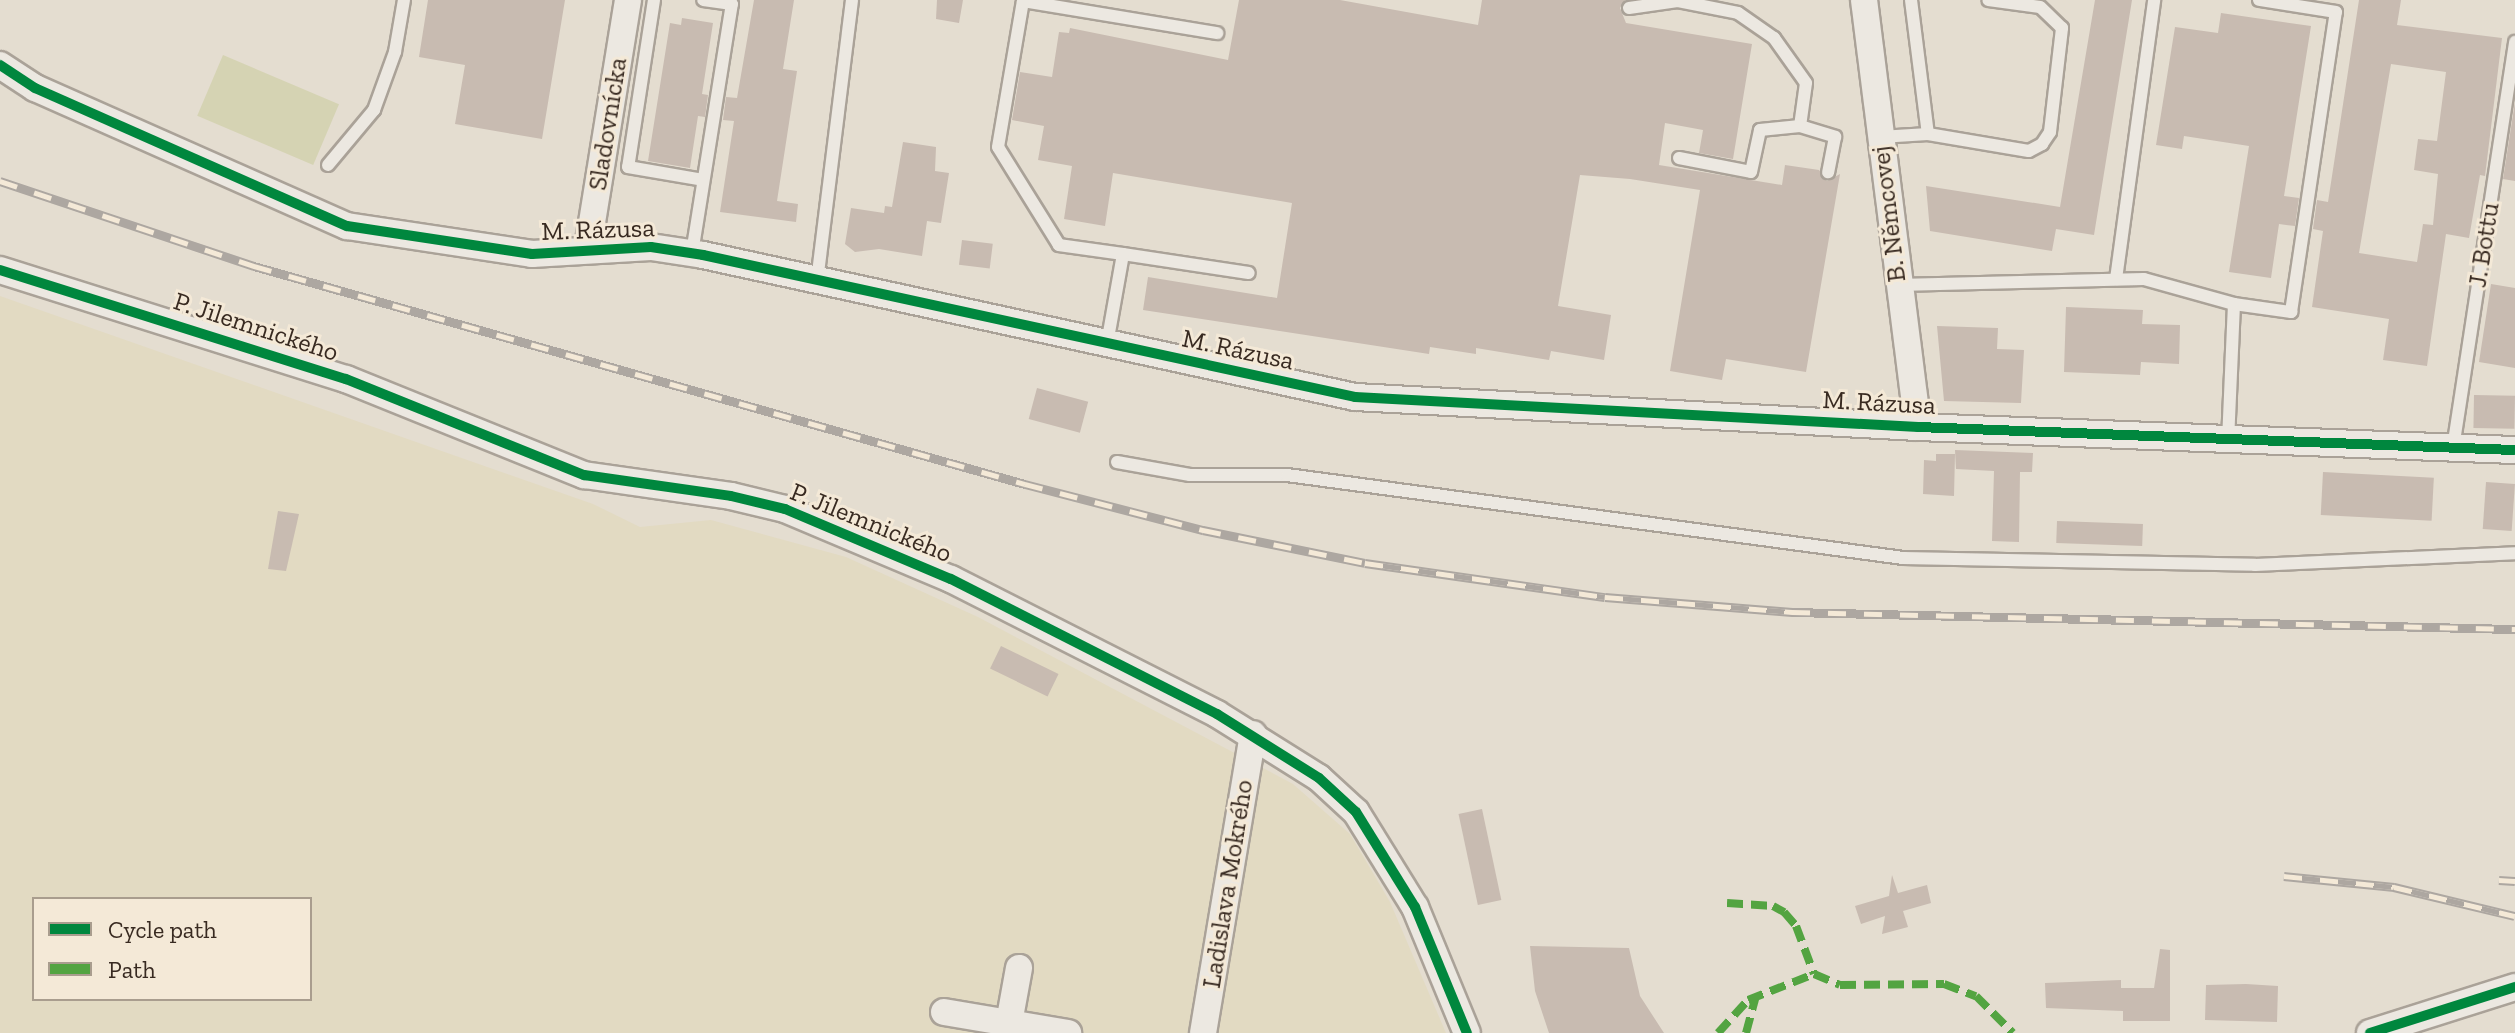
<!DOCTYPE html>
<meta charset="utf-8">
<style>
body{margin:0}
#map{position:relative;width:2515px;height:1033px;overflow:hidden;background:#e4ddd0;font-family:"Zilla Slab",serif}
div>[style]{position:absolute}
.farmland>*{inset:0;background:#e2dac2}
.green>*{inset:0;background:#d5d3b3;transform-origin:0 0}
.building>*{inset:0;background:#c8bbb1;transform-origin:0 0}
.roads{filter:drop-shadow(2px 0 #aaa298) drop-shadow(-2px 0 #aaa298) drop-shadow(0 2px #aaa298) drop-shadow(0 -2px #aaa298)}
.service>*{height:12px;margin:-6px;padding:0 6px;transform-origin:6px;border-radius:6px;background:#ece8e1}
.minor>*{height:26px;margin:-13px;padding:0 13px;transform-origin:13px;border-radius:13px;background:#ece8e1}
.rail>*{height:9px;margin-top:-4.5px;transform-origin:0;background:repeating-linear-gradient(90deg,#f4e9d7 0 18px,#ada7a1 0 36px);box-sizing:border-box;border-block:2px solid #ada7a1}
.quiet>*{height:8px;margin-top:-4px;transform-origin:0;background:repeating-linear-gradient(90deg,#53a441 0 16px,transparent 0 24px)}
.cycleway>*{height:10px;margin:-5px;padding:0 5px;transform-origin:5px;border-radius:5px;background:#00873e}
span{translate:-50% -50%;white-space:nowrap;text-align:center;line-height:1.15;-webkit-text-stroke:6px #f4e9d7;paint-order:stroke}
.street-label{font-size:26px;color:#382a21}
.legend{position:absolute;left:32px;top:897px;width:280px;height:104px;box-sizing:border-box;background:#f4e9d7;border:2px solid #a99d8e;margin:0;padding:10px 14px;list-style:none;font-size:24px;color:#382a21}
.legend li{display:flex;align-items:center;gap:16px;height:40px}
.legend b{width:40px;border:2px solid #a99d8e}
</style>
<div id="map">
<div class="farmland">
<i style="clip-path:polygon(evenodd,0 296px,593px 504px,640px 527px,711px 520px,846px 557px,978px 617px,1293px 784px,1350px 834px,1390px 902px,1446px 1033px,0 1033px,0 296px,34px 899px,310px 899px,310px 999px,34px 999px,34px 899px)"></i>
</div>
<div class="green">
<i style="left:223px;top:55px;width:126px;height:66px;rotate:23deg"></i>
</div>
<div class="building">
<i style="clip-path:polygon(428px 0,565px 0,542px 139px,455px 124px,465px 65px,419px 57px)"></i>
<i style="clip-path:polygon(754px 0,794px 0,783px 69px,797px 71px,777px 201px,798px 204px,796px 222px,720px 212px,734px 121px,723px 120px,726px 97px,737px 98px)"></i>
<i style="clip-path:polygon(937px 0,963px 0,959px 23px,936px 19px)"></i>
<i style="clip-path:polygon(1239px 0,1340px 0,1478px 25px,1482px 0,1625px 0,1620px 8px,1626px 23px,1752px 44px,1733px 159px,1699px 153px,1703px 130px,1665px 123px,1659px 165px,1782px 185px,1785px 165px,1819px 170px,1827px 181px,1840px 174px,1806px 372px,1726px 359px,1722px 380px,1670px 371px,1700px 190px,1630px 179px,1580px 175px,1558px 306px,1611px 315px,1604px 360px,1551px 351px,1549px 360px,1476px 348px,1476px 354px,1430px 347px,1429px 354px,1143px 310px,1148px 277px,1277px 298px,1292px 203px,1113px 173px,1105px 226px,1064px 219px,1072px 166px,1038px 160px,1044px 126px,1012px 120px,1020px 72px,1052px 77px,1059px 32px,1069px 33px,1070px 28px,1228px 60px)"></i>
<i style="clip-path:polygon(2095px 0,2132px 0,2094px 235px,2056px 229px,2052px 251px,1930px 231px,1926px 186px,2060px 207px)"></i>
<i style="clip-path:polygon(evenodd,2359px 0,2401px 0,2397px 25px,2502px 38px,2485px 176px,2480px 175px,2469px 238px,2446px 234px,2427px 366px,2383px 360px,2389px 319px,2312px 307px,2323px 231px,2313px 229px,2317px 200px,2328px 202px,2359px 0,2391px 64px,2446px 72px,2437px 141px,2418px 139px,2414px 170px,2438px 174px,2433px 225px,2423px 224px,2417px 262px,2359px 253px,2391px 64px)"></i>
<i style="clip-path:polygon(2221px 13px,2311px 26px,2284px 196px,2299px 198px,2295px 226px,2279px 224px,2271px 278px,2229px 272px,2249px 146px,2184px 136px,2182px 149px,2156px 145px,2175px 27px,2218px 33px)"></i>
<i style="clip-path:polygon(682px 18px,713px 23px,702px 94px,708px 95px,705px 117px,698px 116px,690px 168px,648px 161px,670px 23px,681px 25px)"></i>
<i style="clip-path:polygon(2515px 102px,2515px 181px,2503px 179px)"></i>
<i style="clip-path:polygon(903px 142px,936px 147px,935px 171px,949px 173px,941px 223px,927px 221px,922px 256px,879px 249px,855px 252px,845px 244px,851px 208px,884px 213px,885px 206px,892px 207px)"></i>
<i style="left:962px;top:240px;width:31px;height:25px;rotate:7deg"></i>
<i style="clip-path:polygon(2491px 284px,2515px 288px,2515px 368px,2479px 362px)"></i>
<i style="clip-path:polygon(2066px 307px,2143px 310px,2142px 324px,2180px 325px,2179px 364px,2141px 362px,2140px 375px,2064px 372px)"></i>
<i style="clip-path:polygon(1937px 326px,1998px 328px,1997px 349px,2024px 350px,2021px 403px,1944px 401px)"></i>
<i style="left:1037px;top:388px;width:53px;height:32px;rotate:15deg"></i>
<i style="left:2474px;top:395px;width:41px;height:33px;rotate:1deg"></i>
<i style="clip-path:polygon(1955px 450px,2033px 453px,2032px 472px,2020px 472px,2019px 542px,1992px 541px,1994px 471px,1956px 469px)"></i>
<i style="clip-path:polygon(1936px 454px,1955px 454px,1954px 496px,1923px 494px,1924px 460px,1936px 461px)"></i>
<i style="left:2323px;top:472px;width:111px;height:43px;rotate:3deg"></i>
<i style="left:2486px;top:482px;width:29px;height:47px;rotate:4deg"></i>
<i style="clip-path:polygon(278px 511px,299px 514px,286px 571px,268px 569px)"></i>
<i style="left:2057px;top:521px;width:86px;height:22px;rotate:2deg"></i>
<i style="left:1001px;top:646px;width:64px;height:25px;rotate:26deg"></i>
<i style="left:1482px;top:809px;width:93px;height:24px;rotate:78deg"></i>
<i style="clip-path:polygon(1892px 875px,1898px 893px,1927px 885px,1931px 903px,1903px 911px,1908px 927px,1882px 934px,1885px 916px,1861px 924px,1855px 906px,1889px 896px)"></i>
<i style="clip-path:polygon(1530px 946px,1629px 948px,1640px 996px,1664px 1033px,1549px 1033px,1535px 991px)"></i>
<i style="clip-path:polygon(2160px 949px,2170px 950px,2170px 1021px,2123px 1021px,2123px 1011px,2046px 1008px,2045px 983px,2121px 980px,2121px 988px,2154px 988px)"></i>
<i style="clip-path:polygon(2246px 984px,2278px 986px,2277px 1022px,2205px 1020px,2206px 985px)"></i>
</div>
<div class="roads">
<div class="service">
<i style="left:654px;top:0;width:169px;rotate:98.8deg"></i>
<i style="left:628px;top:167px;width:76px;rotate:9.8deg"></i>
<i style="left:1911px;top:0;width:135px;rotate:82.8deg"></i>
<i style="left:1629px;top:8px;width:49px;rotate:-8.1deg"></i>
<i style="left:1678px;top:1px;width:61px;rotate:11.3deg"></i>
<i style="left:1738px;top:13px;width:44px;rotate:34.8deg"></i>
<i style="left:1774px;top:38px;width:55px;rotate:54.6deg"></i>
<i style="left:1806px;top:83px;width:43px;rotate:97.9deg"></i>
<i style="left:1880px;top:137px;width:48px;rotate:-3.6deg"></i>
<i style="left:1928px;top:134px;width:102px;rotate:9.6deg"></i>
<i style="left:2029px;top:151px;width:15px;rotate:-28deg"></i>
<i style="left:2042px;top:144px;width:14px;rotate:-56deg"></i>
<i style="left:2050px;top:132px;width:105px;rotate:-83.4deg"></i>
<i style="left:2062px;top:28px;width:30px;rotate:-136deg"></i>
<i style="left:2040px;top:7px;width:52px;rotate:-172.3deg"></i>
<i style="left:1679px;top:158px;width:73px;rotate:11deg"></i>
<i style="left:1751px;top:172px;width:43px;rotate:-77.9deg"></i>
<i style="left:1760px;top:130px;width:40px;rotate:-5.7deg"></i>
<i style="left:1800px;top:126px;width:37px;rotate:17deg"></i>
<i style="left:1835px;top:137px;width:36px;rotate:101deg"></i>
<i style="left:328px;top:165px;width:72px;rotate:-50.1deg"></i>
<i style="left:374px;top:110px;width:62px;rotate:-70.1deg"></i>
<i style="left:395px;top:52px;width:53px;rotate:-80.2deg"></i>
<i style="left:692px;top:253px;width:252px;rotate:-80.9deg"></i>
<i style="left:732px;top:4px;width:29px;rotate:-172deg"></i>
<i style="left:1123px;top:254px;width:127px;rotate:8.6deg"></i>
<i style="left:2116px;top:279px;width:282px;rotate:-82.2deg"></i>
<i style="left:817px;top:281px;width:283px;rotate:-82.9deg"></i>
<i style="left:1898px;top:285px;width:246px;rotate:-1.4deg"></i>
<i style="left:2144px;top:279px;width:93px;rotate:15.5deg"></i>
<i style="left:2234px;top:304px;width:137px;rotate:92.5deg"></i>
<i style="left:2234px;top:304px;width:58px;rotate:8deg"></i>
<i style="left:2291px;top:312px;width:303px;rotate:-81.5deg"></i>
<i style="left:2336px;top:12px;width:78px;rotate:-171.1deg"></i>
<i style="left:1107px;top:344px;width:91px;rotate:-79.9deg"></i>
<i style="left:1123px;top:254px;width:65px;rotate:-172deg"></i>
<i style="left:1059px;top:245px;width:115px;rotate:-121.9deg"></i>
<i style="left:998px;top:147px;width:148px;rotate:-80.3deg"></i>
<i style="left:1023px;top:1px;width:197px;rotate:9.4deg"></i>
<i style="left:2453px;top:448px;width:411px;rotate:-81.3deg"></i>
<i style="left:1117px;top:462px;width:74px;rotate:10.1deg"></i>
<i style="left:1190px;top:475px;width:97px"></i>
<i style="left:1287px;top:475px;width:622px;rotate:7.67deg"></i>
<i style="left:1903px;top:558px;width:352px;rotate:1.1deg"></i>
<i style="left:2255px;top:565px;width:260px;rotate:-2.6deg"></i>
</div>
<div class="minor">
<i style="left:1864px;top:0;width:430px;rotate:82.8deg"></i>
<i style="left:0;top:65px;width:42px;rotate:33.3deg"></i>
<i style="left:35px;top:88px;width:341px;rotate:23.9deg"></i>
<i style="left:347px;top:226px;width:187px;rotate:8.6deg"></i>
<i style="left:532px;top:254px;width:119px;rotate:-3.4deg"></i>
<i style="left:651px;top:247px;width:53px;rotate:8.7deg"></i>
<i style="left:703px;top:255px;width:667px;rotate:12.29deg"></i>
<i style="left:1355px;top:397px;width:564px;rotate:3.05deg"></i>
<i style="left:1918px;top:427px;width:597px;rotate:2.21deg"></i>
<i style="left:588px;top:247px;width:250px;rotate:-80.8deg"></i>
<i style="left:0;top:270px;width:363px;rotate:17.5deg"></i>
<i style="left:346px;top:379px;width:257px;rotate:22deg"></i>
<i style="left:584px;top:475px;width:148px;rotate:8.1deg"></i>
<i style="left:731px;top:496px;width:56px;rotate:13.5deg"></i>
<i style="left:785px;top:509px;width:180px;rotate:22.9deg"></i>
<i style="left:951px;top:579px;width:298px;rotate:26.9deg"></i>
<i style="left:1217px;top:714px;width:120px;rotate:32.1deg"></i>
<i style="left:1319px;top:778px;width:50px;rotate:42.6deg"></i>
<i style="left:1356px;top:812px;width:112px;rotate:58.2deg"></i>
<i style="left:1415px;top:907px;width:136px;rotate:67.6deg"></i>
<i style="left:944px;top:1012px;width:126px;rotate:9.6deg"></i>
<i style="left:1009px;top:1023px;width:56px;rotate:-79.7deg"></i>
<i style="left:1203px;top:1033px;width:303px;rotate:-80.5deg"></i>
<i style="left:2370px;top:1033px;width:152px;rotate:-17.6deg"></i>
</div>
</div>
<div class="rail">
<i style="left:0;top:181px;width:268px;rotate:18.5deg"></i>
<i style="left:254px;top:266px;width:801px;rotate:15.79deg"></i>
<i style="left:1025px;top:484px;width:184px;rotate:14.5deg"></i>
<i style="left:1203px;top:530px;width:165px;rotate:11.5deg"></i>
<i style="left:1365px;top:563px;width:242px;rotate:8.1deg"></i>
<i style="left:1605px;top:597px;width:188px;rotate:4.6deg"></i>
<i style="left:1792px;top:612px;width:723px;rotate:1.35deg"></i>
<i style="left:2284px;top:876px;width:111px;rotate:5.7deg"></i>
<i style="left:2394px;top:887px;width:124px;rotate:13.5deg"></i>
<i style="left:2499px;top:880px;width:16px;rotate:4deg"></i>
</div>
<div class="quiet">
<i style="left:1727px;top:903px;width:46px;rotate:3.7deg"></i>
<i style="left:1773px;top:906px;width:13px;rotate:29deg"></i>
<i style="left:1784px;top:912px;width:18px;rotate:49deg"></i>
<i style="left:1796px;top:926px;width:51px;rotate:69.4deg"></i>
<i style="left:1718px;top:1033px;width:45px;rotate:-47.7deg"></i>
<i style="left:1748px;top:1000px;width:71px;rotate:-21.5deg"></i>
<i style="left:1814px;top:974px;width:28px;rotate:23deg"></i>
<i style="left:1840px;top:985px;width:104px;rotate:-0.6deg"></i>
<i style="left:1944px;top:984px;width:34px;rotate:21deg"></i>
<i style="left:1976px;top:996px;width:52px;rotate:45deg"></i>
<i style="left:1746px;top:1033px;width:38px;rotate:-75deg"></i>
</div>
<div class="cycleway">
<i style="left:0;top:65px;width:42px;rotate:33.3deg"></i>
<i style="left:35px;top:88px;width:341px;rotate:23.9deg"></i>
<i style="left:347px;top:226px;width:187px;rotate:8.6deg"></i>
<i style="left:532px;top:254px;width:119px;rotate:-3.4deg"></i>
<i style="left:651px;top:247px;width:53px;rotate:8.7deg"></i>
<i style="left:703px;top:255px;width:667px;rotate:12.29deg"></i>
<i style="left:1355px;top:397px;width:564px;rotate:3.05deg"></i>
<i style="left:1918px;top:427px;width:597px;rotate:2.21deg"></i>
<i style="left:0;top:270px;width:363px;rotate:17.5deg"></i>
<i style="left:346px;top:379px;width:257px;rotate:22deg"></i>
<i style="left:584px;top:475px;width:148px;rotate:8.1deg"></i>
<i style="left:731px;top:496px;width:56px;rotate:13.5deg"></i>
<i style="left:785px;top:509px;width:180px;rotate:22.9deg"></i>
<i style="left:951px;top:579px;width:298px;rotate:26.9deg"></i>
<i style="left:1217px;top:714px;width:120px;rotate:32.1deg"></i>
<i style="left:1319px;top:778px;width:50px;rotate:42.6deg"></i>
<i style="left:1356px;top:812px;width:112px;rotate:58.2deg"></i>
<i style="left:1415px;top:907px;width:136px;rotate:67.6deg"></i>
<i style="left:2370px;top:1033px;width:152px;rotate:-17.6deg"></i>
</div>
<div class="street-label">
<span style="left:608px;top:124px;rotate:-81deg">Sladovnícka</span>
<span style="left:1889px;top:214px;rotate:-97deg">B. Němcovej</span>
<span style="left:598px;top:230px;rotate:-2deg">M. Rázusa</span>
<span style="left:2484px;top:245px;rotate:-81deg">J. Bottu</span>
<span style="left:256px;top:327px;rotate:18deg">P. Jilemnického</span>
<span style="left:1238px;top:350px;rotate:12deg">M. Rázusa</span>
<span style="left:1879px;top:403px;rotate:3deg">M. Rázusa</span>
<span style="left:871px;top:523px;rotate:22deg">P. Jilemnického</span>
<span style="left:1228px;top:884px;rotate:-81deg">Ladislava Mokrého</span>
</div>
<ul class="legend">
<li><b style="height:10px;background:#00873e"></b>Cycle path</li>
<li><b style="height:10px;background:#53a441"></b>Path</li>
</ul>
</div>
